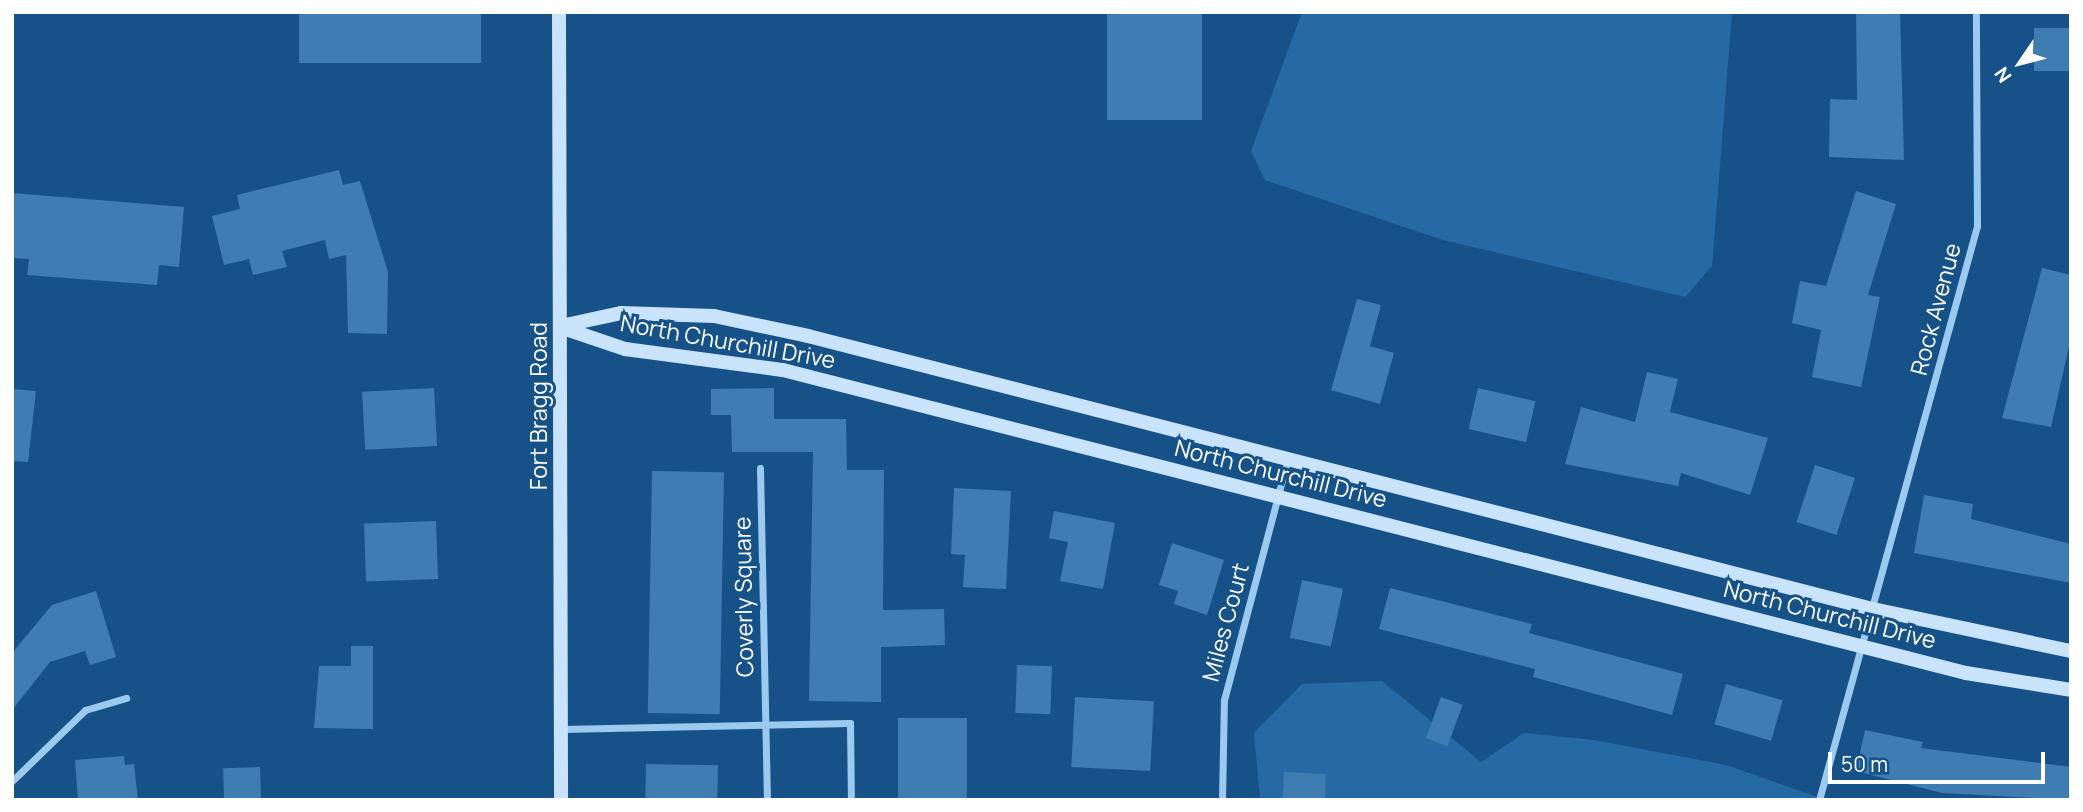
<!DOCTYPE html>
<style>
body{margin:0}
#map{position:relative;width:2083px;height:812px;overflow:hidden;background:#165287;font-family:Manrope,sans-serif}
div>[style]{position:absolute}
.green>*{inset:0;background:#266aa5}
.building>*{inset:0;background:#3e7cb1;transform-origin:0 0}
.street>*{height:7px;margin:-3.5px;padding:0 3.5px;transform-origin:3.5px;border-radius:3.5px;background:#9cc9ee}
.secondary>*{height:14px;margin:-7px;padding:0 7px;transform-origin:7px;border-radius:7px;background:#c9e3fa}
span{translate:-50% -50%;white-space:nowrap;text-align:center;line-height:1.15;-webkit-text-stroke:6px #165287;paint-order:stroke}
.street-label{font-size:23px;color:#fff}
.frame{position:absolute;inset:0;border:14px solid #fff;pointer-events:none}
.north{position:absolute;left:1985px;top:28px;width:70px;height:70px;-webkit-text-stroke:5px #165287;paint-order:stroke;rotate:235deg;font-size:19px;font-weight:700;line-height:28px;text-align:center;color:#fff}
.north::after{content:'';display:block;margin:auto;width:24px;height:32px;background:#fff;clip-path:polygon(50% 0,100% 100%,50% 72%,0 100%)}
.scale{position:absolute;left:1828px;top:752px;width:217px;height:32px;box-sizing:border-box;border:4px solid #fff;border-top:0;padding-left:9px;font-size:21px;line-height:24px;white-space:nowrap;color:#fff;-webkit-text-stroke:5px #165287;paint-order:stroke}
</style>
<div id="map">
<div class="green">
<i style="clip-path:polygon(1302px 12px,1732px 12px,1712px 266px,1685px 297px,1443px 240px,1265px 180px,1251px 151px)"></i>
<i style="clip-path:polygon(1382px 681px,1481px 762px,1524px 733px,1594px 740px,1726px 765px,1826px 800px,1260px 800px,1254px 733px,1302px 684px)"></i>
</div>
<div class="building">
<i style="left:299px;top:12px;width:182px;height:51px"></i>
<i style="left:1107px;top:12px;width:95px;height:108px"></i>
<i style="clip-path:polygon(1856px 12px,1900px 12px,1904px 160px,1829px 157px,1830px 99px,1857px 100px)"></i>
<i style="left:2071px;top:28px;width:43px;height:37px;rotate:90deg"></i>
<i style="clip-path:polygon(339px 170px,343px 185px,360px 181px,388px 272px,387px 334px,348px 333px,346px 255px,329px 259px,325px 240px,282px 251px,287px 267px,253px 275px,249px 259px,224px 265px,212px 216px,240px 209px,237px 195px)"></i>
<i style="clip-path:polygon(1856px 191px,1896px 204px,1868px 295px,1880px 297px,1861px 387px,1812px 377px,1821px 330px,1792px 323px,1800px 281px,1826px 286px)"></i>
<i style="clip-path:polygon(12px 193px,184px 207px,179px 267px,159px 265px,157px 285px,27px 275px,29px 259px,12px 258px)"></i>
<i style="clip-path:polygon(2042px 268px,2071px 275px,2071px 337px,2051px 427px,2002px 418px)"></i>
<i style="clip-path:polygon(1357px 299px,1381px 305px,1370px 346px,1394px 353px,1380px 404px,1331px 390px)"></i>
<i style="clip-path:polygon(1647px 372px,1678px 379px,1670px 412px,1768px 438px,1750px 495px,1681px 473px,1678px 486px,1565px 464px,1581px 407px,1635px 422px)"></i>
<i style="left:434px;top:388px;width:58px;height:72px;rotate:87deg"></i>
<i style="clip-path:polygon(774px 388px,774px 419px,846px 419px,847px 470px,884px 470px,883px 610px,944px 609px,945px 645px,881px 647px,881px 702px,809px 701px,813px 452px,732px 452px,731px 415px,711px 415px,711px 389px)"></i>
<i style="left:1478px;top:388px;width:59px;height:42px;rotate:13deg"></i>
<i style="clip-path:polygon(12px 389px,36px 391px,28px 462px,12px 461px)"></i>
<i style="left:1815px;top:465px;width:42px;height:60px;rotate:18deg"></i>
<i style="left:652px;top:471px;width:72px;height:242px;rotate:1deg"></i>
<i style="clip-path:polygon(954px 488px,1011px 491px,1006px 589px,963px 587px,965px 555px,951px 554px)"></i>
<i style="clip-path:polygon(1924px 495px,1973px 504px,1971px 519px,2071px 544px,2071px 583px,1914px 553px)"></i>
<i style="clip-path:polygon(1054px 511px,1115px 523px,1103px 589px,1060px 581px,1068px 542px,1049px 538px)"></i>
<i style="left:436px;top:521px;width:58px;height:72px;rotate:88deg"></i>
<i style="clip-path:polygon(1172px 543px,1224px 560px,1207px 615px,1174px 604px,1178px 591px,1159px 585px)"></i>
<i style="left:1302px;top:580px;width:42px;height:59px;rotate:12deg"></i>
<i style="clip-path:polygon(1390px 588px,1532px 624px,1529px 633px,1683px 674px,1672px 715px,1533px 677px,1535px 669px,1379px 629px)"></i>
<i style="clip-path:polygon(96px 591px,116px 657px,90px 665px,85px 651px,50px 662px,12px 710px,12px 653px,52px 605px)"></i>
<i style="clip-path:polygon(351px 646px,373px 646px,373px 729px,314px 728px,319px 666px,351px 666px)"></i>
<i style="left:1017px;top:665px;width:35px;height:48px;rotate:2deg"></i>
<i style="left:1726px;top:684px;width:59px;height:42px;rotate:16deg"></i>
<i style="left:1075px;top:697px;width:79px;height:70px;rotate:3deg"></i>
<i style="left:1441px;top:697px;width:23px;height:44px;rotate:20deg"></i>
<i style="left:898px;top:718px;width:69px;height:82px"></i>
<i style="clip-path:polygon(1865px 730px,1923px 742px,1921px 748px,2071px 767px,2071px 800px,1942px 793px,1856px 771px)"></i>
<i style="clip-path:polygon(124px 756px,125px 765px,134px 764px,138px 800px,78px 800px,75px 760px)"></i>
<i style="left:646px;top:764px;width:72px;height:36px;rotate:1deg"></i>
<i style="left:260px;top:767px;width:32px;height:37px;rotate:88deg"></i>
<i style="left:1284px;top:772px;width:42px;height:28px;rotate:3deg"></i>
</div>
<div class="street">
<i style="left:760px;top:468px;width:332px;rotate:88.8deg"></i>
<i style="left:561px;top:729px;width:289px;rotate:-1.2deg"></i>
<i style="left:850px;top:723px;width:77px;rotate:89.3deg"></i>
<i style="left:12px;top:781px;width:102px;rotate:-44.2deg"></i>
<i style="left:85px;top:710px;width:43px;rotate:-16.3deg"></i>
<i style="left:1222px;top:800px;width:100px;rotate:-88.9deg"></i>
<i style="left:1224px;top:700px;width:250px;rotate:-75.2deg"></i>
<i style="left:1819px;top:800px;width:595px;rotate:-74.61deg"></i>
<i style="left:1977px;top:226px;width:214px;rotate:-90.3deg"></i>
</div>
<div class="secondary">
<i style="left:559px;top:12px;width:788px;rotate:89.85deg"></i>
<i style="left:561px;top:326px;width:61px;rotate:-12.2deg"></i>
<i style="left:621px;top:313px;width:93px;rotate:1.8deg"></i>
<i style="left:714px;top:316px;width:96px;rotate:12deg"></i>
<i style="left:808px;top:336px;width:1099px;rotate:14.38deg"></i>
<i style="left:1873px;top:609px;width:202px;rotate:12deg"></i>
<i style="left:560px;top:327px;width:69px;rotate:18.7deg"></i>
<i style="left:625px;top:349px;width:159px;rotate:7.6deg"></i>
<i style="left:783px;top:370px;width:1221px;rotate:14.37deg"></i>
<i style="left:1966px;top:673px;width:106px;rotate:9.2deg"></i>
</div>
<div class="street-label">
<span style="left:1935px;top:309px;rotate:-75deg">Rock Avenue</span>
<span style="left:728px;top:341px;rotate:10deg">North Churchill Drive</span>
<span style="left:538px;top:406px;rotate:-90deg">Fort Bragg Road</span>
<span style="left:1281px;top:473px;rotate:14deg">North Churchill Drive</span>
<span style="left:743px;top:597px;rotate:-91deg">Coverly Square</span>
<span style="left:1830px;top:614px;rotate:14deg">North Churchill Drive</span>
<span style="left:1225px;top:622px;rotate:-75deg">Miles Court</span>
</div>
<div class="frame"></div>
<div class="north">N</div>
<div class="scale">50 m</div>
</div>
